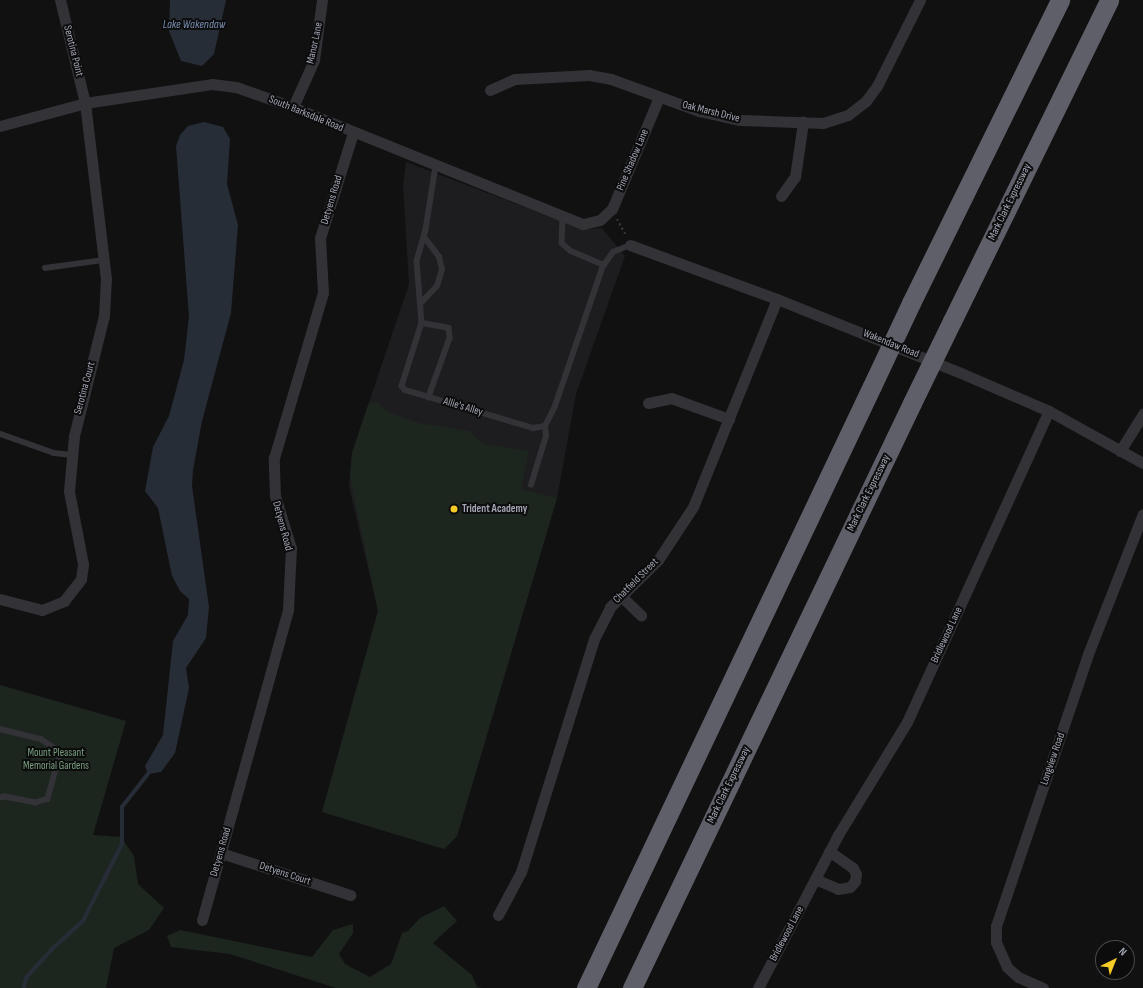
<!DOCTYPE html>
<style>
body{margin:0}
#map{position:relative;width:1143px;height:988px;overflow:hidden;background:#111112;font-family:"Sofia Sans Condensed",sans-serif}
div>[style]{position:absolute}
.built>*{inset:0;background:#1d1d1f}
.green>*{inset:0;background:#1d251f}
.water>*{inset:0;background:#272d36}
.stream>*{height:3.5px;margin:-1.75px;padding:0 1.75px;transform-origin:1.75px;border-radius:1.75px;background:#272d36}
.path>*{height:2px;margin-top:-1px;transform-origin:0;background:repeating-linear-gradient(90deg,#38393e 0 2px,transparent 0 5px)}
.service>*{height:5.5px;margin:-2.75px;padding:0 2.75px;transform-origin:2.75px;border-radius:2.75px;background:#323237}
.minor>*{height:11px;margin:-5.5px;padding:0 5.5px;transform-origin:5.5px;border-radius:5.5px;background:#323237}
.motorway>*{height:19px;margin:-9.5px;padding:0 9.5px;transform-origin:9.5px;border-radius:9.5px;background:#5e5f68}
.motorway-bridge>*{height:19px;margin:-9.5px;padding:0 9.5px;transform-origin:9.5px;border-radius:9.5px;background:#5e5f68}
.dots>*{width:11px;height:11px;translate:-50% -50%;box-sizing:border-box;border:2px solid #0c0c0d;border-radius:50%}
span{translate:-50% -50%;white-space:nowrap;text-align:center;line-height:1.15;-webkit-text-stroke:4px #0c0c0d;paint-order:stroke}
.street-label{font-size:11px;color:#a2a5b3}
.poi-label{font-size:11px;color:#a2a5b3;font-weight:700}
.left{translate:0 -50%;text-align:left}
.park-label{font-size:11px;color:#789f80}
.water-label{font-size:12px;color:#778eb0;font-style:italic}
.north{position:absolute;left:1095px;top:940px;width:40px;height:40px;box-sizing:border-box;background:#0c0c0d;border:1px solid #48494f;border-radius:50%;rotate:43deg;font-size:11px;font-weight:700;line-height:16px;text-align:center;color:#a2a5b3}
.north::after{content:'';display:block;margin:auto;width:14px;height:18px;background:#f5cb26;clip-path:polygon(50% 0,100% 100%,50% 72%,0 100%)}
</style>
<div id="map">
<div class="built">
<i style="clip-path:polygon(406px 162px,564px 222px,586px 229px,602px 228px,625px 256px,576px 394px,557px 498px,457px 836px,444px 849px,322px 812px,378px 611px,349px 486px,352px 453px,409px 284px,403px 186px)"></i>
</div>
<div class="green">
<i style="clip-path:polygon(369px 402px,378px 403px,388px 412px,418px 423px,469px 431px,483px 444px,529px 451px,521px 489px,557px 498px,457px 836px,444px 849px,322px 812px,378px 611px,350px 477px,352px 453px)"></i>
<i style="clip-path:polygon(0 685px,126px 721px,93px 835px,121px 837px,134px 856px,138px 884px,164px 908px,149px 930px,114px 948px,106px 988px,0 988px)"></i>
<i style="clip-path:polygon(444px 906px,457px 921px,433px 943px,472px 975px,477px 987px,482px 988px,336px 988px,230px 954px,171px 947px,167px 936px,180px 930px,312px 957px,333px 930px,353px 924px,353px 933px,339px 954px,345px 964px,370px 977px,391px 964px,402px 933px,408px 931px,420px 918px)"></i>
</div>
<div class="water">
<i style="clip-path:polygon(170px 0,226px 0,214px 54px,202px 66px,181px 61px,169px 31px)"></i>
<i style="clip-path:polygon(204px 122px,223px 127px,230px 139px,227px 184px,238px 225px,231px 313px,202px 421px,193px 470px,192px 486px,209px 607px,206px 638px,186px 668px,189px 688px,175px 753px,161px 772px,148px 774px,145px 766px,163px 735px,173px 641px,188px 615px,189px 599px,180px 591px,172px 576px,158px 508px,145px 491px,153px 447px,169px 416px,184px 360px,189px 317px,176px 146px,180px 135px,188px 126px)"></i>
</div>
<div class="stream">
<i style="left:24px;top:988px;width:10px;rotate:-79deg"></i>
<i style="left:26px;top:978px;width:38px;rotate:-48deg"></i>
<i style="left:51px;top:950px;width:43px;rotate:-42.2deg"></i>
<i style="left:83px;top:921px;width:86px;rotate:-63.1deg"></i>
<i style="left:122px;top:844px;width:37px;rotate:-90deg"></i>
<i style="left:122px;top:807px;width:42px;rotate:-51.8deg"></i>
</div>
<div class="path">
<i style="left:617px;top:219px;width:19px;rotate:62deg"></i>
</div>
<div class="service">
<i style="left:436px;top:166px;width:65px;rotate:98.9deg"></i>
<i style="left:426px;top:230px;width:32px;rotate:106deg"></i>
<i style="left:417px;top:261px;width:62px;rotate:85.4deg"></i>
<i style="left:422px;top:323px;width:66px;rotate:107.6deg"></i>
<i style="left:402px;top:386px;width:5px;rotate:53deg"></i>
<i style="left:405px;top:390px;width:134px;rotate:16.5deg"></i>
<i style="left:533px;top:428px;width:12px;rotate:-9deg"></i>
<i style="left:545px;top:426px;width:22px;rotate:-63deg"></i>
<i style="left:555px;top:406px;width:148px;rotate:-71.1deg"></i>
<i style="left:603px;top:266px;width:17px;rotate:-54deg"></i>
<i style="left:613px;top:252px;width:18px;rotate:-22deg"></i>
<i style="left:563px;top:216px;width:27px;rotate:92deg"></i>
<i style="left:562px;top:243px;width:12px;rotate:42deg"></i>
<i style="left:571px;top:251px;width:36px;rotate:23deg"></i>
<i style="left:45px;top:268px;width:60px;rotate:-7.7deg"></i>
<i style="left:421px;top:303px;width:23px;rotate:-47deg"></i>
<i style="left:437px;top:286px;width:17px;rotate:-73deg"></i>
<i style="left:442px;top:270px;width:13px;rotate:-103deg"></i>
<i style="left:439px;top:257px;width:25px;rotate:-127deg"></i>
<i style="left:422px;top:323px;width:27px;rotate:10deg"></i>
<i style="left:449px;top:328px;width:10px;rotate:84deg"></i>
<i style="left:450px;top:338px;width:63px;rotate:109.6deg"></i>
<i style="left:1px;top:434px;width:56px;rotate:19.7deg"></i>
<i style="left:54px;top:453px;width:18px;rotate:6deg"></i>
<i style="left:531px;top:485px;width:51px;rotate:-73deg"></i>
<i style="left:546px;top:436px;width:10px;rotate:-96deg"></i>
<i style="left:0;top:729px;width:42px;rotate:13.7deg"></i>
<i style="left:41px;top:739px;width:18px;rotate:34deg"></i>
<i style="left:56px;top:749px;width:7px;rotate:56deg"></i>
<i style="left:60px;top:755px;width:46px;rotate:105.3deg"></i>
<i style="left:48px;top:799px;width:13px;rotate:162deg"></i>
<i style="left:36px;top:803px;width:31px;rotate:-169deg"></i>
<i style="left:6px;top:797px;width:6px;rotate:171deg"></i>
</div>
<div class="minor">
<i style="left:490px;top:90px;width:27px;rotate:-24deg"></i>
<i style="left:515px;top:79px;width:74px;rotate:-3.1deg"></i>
<i style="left:589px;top:75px;width:22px;rotate:10deg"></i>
<i style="left:611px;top:79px;width:94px;rotate:20deg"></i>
<i style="left:699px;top:111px;width:42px;rotate:12.4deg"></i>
<i style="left:740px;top:120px;width:83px;rotate:2.1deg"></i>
<i style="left:823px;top:123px;width:26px;rotate:-18deg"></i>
<i style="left:848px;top:115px;width:23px;rotate:-38deg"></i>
<i style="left:866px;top:101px;width:19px;rotate:-54deg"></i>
<i style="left:877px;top:86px;width:96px;rotate:-63.4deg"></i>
<i style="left:293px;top:107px;width:51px;rotate:-65.9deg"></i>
<i style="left:314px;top:60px;width:61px;rotate:-82.4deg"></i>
<i style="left:0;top:126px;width:88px;rotate:-15.1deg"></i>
<i style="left:85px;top:103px;width:128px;rotate:-8.5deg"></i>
<i style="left:212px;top:84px;width:24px;rotate:7deg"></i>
<i style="left:236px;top:87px;width:60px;rotate:19.3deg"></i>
<i style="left:293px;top:107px;width:313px;rotate:22deg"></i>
<i style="left:583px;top:224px;width:17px;rotate:-13deg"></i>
<i style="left:600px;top:220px;width:16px;rotate:-43deg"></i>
<i style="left:612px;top:209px;width:121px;rotate:-67.2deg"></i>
<i style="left:781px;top:196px;width:24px;rotate:-54deg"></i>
<i style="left:795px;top:177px;width:56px;rotate:-81.7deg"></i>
<i style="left:630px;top:245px;width:157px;rotate:20.2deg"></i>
<i style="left:777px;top:299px;width:198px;rotate:21.9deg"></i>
<i style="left:961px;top:373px;width:96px;rotate:23.4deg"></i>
<i style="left:1049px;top:411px;width:107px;rotate:29deg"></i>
<i style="left:648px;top:403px;width:24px;rotate:-12deg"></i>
<i style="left:671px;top:398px;width:62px;rotate:19.9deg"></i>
<i style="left:1120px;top:451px;width:44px;rotate:-58.1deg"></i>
<i style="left:621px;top:596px;width:28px;rotate:44deg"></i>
<i style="left:0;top:599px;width:43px;rotate:14.7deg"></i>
<i style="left:42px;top:610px;width:24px;rotate:-22deg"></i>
<i style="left:64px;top:601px;width:28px;rotate:-52deg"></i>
<i style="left:81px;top:579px;width:15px;rotate:-82deg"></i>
<i style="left:83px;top:564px;width:74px;rotate:-100.9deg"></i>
<i style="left:69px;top:491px;width:55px;rotate:-84.8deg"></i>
<i style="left:74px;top:436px;width:124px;rotate:-76deg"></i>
<i style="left:104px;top:316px;width:37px;rotate:-87deg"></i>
<i style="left:106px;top:279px;width:177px;rotate:-96.8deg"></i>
<i style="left:85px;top:103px;width:106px;rotate:-103.6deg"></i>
<i style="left:221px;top:853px;width:136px;rotate:18deg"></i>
<i style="left:815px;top:879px;width:25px;rotate:23deg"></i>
<i style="left:838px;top:889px;width:12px;rotate:-9deg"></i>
<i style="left:850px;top:887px;width:8px;rotate:-50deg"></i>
<i style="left:855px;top:881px;width:7px;rotate:-82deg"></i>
<i style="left:856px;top:874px;width:7px;rotate:-117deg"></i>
<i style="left:853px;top:868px;width:29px;rotate:-145deg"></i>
<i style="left:498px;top:915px;width:49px;rotate:-61.9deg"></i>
<i style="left:521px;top:872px;width:244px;rotate:-72.6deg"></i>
<i style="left:594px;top:639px;width:36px;rotate:-63deg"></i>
<i style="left:610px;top:607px;width:67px;rotate:-44.4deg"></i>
<i style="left:658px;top:560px;width:64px;rotate:-56.6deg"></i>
<i style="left:693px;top:507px;width:224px;rotate:-68deg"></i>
<i style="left:202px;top:920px;width:323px;rotate:-74.5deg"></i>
<i style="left:288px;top:609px;width:61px;rotate:-87.2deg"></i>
<i style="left:291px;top:548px;width:54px;rotate:-107.1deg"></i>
<i style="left:275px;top:496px;width:38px;rotate:-92deg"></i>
<i style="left:274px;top:458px;width:172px;rotate:-73.5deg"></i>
<i style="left:323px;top:293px;width:55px;rotate:-93.1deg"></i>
<i style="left:320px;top:238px;width:110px;rotate:-72.6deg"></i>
<i style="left:758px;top:988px;width:173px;rotate:-62.4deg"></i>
<i style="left:838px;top:835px;width:132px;rotate:-58.6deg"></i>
<i style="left:907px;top:722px;width:342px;rotate:-65.5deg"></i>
<i style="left:1043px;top:988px;width:27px;rotate:-156deg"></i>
<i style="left:1018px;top:977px;width:15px;rotate:-138deg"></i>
<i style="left:1007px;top:967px;width:27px;rotate:-114deg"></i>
<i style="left:996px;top:942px;width:16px;rotate:-90deg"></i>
<i style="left:996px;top:926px;width:287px;rotate:-71.3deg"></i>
<i style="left:1088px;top:654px;width:150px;rotate:-68.6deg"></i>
</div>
<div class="motorway">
<i style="left:911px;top:303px;width:338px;rotate:-63.8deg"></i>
<i style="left:952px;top:321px;width:357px;rotate:-63.9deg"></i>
<i style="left:586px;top:988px;width:666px;rotate:-64.59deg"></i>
<i style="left:632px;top:988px;width:649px;rotate:-64.42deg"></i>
</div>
<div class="motorway-bridge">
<i style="left:872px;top:386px;width:92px;rotate:-64.8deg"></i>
<i style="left:912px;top:403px;width:91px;rotate:-64deg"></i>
</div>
<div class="dots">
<i style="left:454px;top:509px;background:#f5cb26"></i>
</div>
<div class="street-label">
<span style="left:315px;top:43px;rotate:-78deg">Manor Lane</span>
<span style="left:73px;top:51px;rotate:76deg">Serotina Point</span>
<span style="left:711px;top:112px;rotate:14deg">Oak Marsh Drive</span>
<span style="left:306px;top:114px;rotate:22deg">South Barksdale Road</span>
<span style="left:633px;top:160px;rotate:-67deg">Pine Shadow Lane</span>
<span style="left:332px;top:200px;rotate:-73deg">Detyens Road</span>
<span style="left:1010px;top:202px;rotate:-64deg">Mark Clark Expressway</span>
<span style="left:891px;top:344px;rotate:22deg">Wakendaw Road</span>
<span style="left:85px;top:388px;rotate:-75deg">Serotina Court</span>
<span style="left:463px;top:407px;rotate:17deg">Allie's Alley</span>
<span style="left:869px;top:493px;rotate:-64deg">Mark Clark Expressway</span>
<span style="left:282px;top:526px;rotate:75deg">Detyens Road</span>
<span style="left:636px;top:581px;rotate:-45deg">Chatfield Street</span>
<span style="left:947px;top:635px;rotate:-65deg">Bridlewood Lane</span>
<span style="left:1053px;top:759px;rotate:-71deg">Longview Road</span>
<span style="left:729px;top:785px;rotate:-64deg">Mark Clark Expressway</span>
<span style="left:221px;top:852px;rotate:-74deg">Detyens Road</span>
<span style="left:285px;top:874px;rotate:18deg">Detyens Court</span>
<span style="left:787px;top:934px;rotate:-62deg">Bridlewood Lane</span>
</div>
<div class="poi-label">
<span class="left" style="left:462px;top:509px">Trident Academy</span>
</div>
<div class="park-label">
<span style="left:56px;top:760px">Mount Pleasant<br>Memorial Gardens</span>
</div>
<div class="water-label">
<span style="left:194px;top:25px">Lake Wakendaw</span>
</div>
<div class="north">N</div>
</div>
